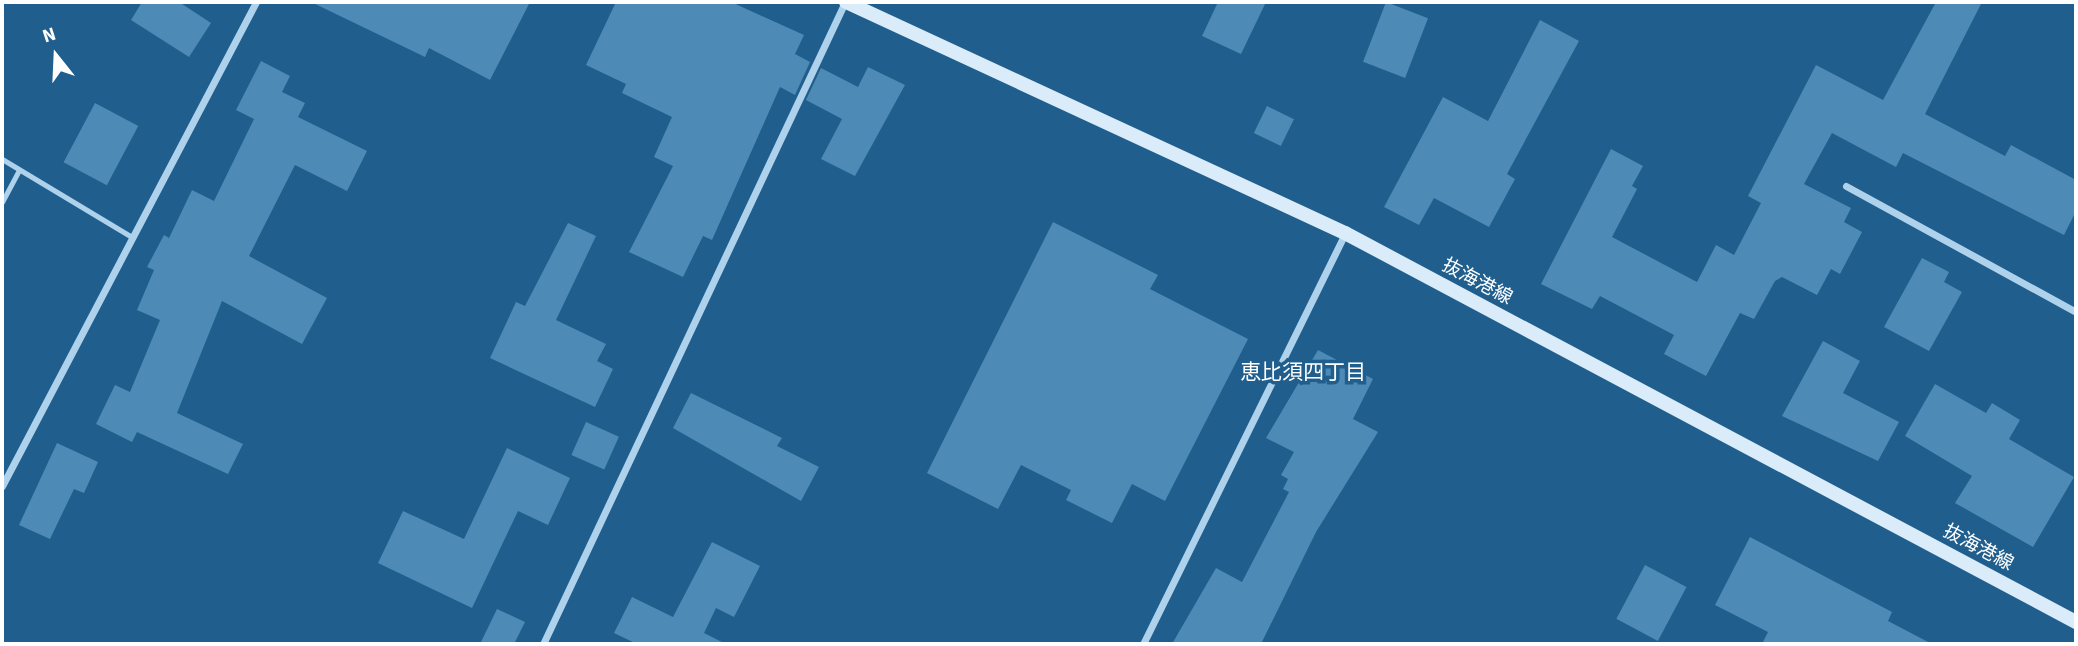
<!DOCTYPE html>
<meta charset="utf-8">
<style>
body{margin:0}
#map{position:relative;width:2078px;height:646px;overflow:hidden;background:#205e8d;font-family:"Source Sans 3","Noto Sans JP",sans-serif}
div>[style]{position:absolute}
.building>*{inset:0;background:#4d8ab6;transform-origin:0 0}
.service>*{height:5px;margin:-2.5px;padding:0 2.5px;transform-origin:2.5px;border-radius:2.5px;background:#aed2ec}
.minor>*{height:7px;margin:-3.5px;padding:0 3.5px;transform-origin:3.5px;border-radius:3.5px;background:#aed2ec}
.secondary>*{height:14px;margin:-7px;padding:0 7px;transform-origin:7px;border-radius:7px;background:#daecf9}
span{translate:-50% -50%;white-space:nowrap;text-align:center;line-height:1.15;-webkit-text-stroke:7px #205e8d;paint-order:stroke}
.street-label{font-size:19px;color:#fff}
.neighbourhood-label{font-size:21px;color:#fff}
.frame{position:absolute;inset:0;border:4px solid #fff;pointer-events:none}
.north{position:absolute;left:21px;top:21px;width:70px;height:70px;-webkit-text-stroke:5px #205e8d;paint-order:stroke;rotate:342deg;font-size:19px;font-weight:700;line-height:28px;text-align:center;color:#fff}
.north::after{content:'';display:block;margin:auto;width:24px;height:32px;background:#fff;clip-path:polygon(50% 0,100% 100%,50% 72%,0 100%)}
</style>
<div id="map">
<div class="building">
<i style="clip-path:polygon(142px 2px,179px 2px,211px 23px,189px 57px,131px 20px)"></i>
<i style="clip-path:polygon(311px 2px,530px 2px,490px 80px,429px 48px,425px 57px)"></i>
<i style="clip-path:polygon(616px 2px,731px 2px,804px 35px,795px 54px,810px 62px,795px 95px,780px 87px,712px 240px,703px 236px,683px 277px,629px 252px,673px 166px,654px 157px,672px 117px,622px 93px,626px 84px,586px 65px)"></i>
<i style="clip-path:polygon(1218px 2px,1266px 2px,1241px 54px,1202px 36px)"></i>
<i style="left:1386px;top:2px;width:45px;height:64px;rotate:21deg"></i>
<i style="clip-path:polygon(1936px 2px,1982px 2px,1925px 114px,2005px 156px,2011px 145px,2076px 180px,2076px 211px,2064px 235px,1903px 153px,1896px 167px,1832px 133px,1804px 184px,1851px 208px,1844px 222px,1862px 232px,1840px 274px,1831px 269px,1817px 295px,1782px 277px,1775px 281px,1754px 319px,1740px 313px,1706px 376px,1664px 354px,1674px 335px,1600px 296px,1592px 309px,1541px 284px,1611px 149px,1643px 166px,1632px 186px,1637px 189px,1612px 237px,1697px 282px,1716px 245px,1734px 255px,1761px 203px,1748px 196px,1816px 65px,1883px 100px)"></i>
<i style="clip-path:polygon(1540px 20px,1579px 41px,1507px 174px,1515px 179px,1489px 227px,1434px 198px,1419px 225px,1384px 207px,1443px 97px,1488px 121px)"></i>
<i style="clip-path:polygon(261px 61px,290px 76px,282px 92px,305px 103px,298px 117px,367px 151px,347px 191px,295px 165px,249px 256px,327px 298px,302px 344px,222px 301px,177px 413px,243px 444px,228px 474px,137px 432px,132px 442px,96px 424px,115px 385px,130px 392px,160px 320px,137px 310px,154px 270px,147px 267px,164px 235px,169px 238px,192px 190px,214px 201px,254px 119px,236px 110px)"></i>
<i style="clip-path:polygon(868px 67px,905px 85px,855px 176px,821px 159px,842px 119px,806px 100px,821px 68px,858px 87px)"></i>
<i style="left:95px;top:103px;width:49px;height:67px;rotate:28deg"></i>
<i style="left:1267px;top:106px;width:30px;height:30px;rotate:26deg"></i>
<i style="clip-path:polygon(1053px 222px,1158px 275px,1150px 289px,1248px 339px,1165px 501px,1132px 484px,1112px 523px,1066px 500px,1071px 490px,1021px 465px,998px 509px,927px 473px)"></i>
<i style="clip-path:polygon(568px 223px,596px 236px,556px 320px,606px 344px,597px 361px,613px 369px,595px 407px,490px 358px,516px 302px,525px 306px)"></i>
<i style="clip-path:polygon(1922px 258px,1949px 272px,1944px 282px,1962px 292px,1929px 351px,1884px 327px)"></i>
<i style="clip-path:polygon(1823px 341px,1860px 361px,1843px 393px,1899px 422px,1878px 461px,1782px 416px)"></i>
<i style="clip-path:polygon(1318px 350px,1373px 379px,1353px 419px,1378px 432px,1316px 532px,1261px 644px,1172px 644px,1216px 568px,1242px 582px,1289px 492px,1283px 489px,1288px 479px,1281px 475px,1294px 452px,1266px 438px)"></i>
<i style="clip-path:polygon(1935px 384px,1986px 413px,1992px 403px,2020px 420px,2009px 439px,2074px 477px,2033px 547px,1955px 503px,1972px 476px,1905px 436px)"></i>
<i style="clip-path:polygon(691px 393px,782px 438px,777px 446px,819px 467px,801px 501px,673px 428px)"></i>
<i style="left:586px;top:422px;width:36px;height:36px;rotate:24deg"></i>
<i style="clip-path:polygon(57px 443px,98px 462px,84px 493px,74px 489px,50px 539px,19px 525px)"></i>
<i style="clip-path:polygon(507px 448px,570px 478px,548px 525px,518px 511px,472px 608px,378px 563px,403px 511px,464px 539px)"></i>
<i style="clip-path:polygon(1750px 537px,1892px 612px,1888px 621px,1932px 644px,1762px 644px,1768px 632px,1715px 605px)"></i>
<i style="clip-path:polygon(712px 542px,760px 566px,734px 617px,716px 608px,704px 633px,726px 644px,637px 644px,614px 633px,632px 597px,673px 617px)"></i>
<i style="left:1645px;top:565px;width:47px;height:61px;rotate:28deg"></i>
<i style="clip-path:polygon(497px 609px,525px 622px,514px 644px,480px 644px)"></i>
</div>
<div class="service">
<i style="left:2px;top:159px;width:149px;rotate:31deg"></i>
<i style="left:2px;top:202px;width:36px;rotate:-62deg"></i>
</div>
<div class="minor">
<i style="left:1846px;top:186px;width:262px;rotate:28.7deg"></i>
<i style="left:2px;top:486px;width:547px;rotate:-62.31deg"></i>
<i style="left:543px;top:644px;width:709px;rotate:-64.81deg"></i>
<i style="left:1143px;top:644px;width:458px;rotate:-63.8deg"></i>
</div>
<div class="secondary">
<i style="left:846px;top:2px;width:550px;rotate:24.84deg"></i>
<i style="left:1345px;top:233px;width:828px;rotate:28.02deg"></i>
</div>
<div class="street-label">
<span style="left:1477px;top:282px;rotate:28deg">抜海港線</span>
<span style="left:1978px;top:548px;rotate:28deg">抜海港線</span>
</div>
<div class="neighbourhood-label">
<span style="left:1303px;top:372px">恵比須四丁目</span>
</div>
<div class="frame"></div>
<div class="north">N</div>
</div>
